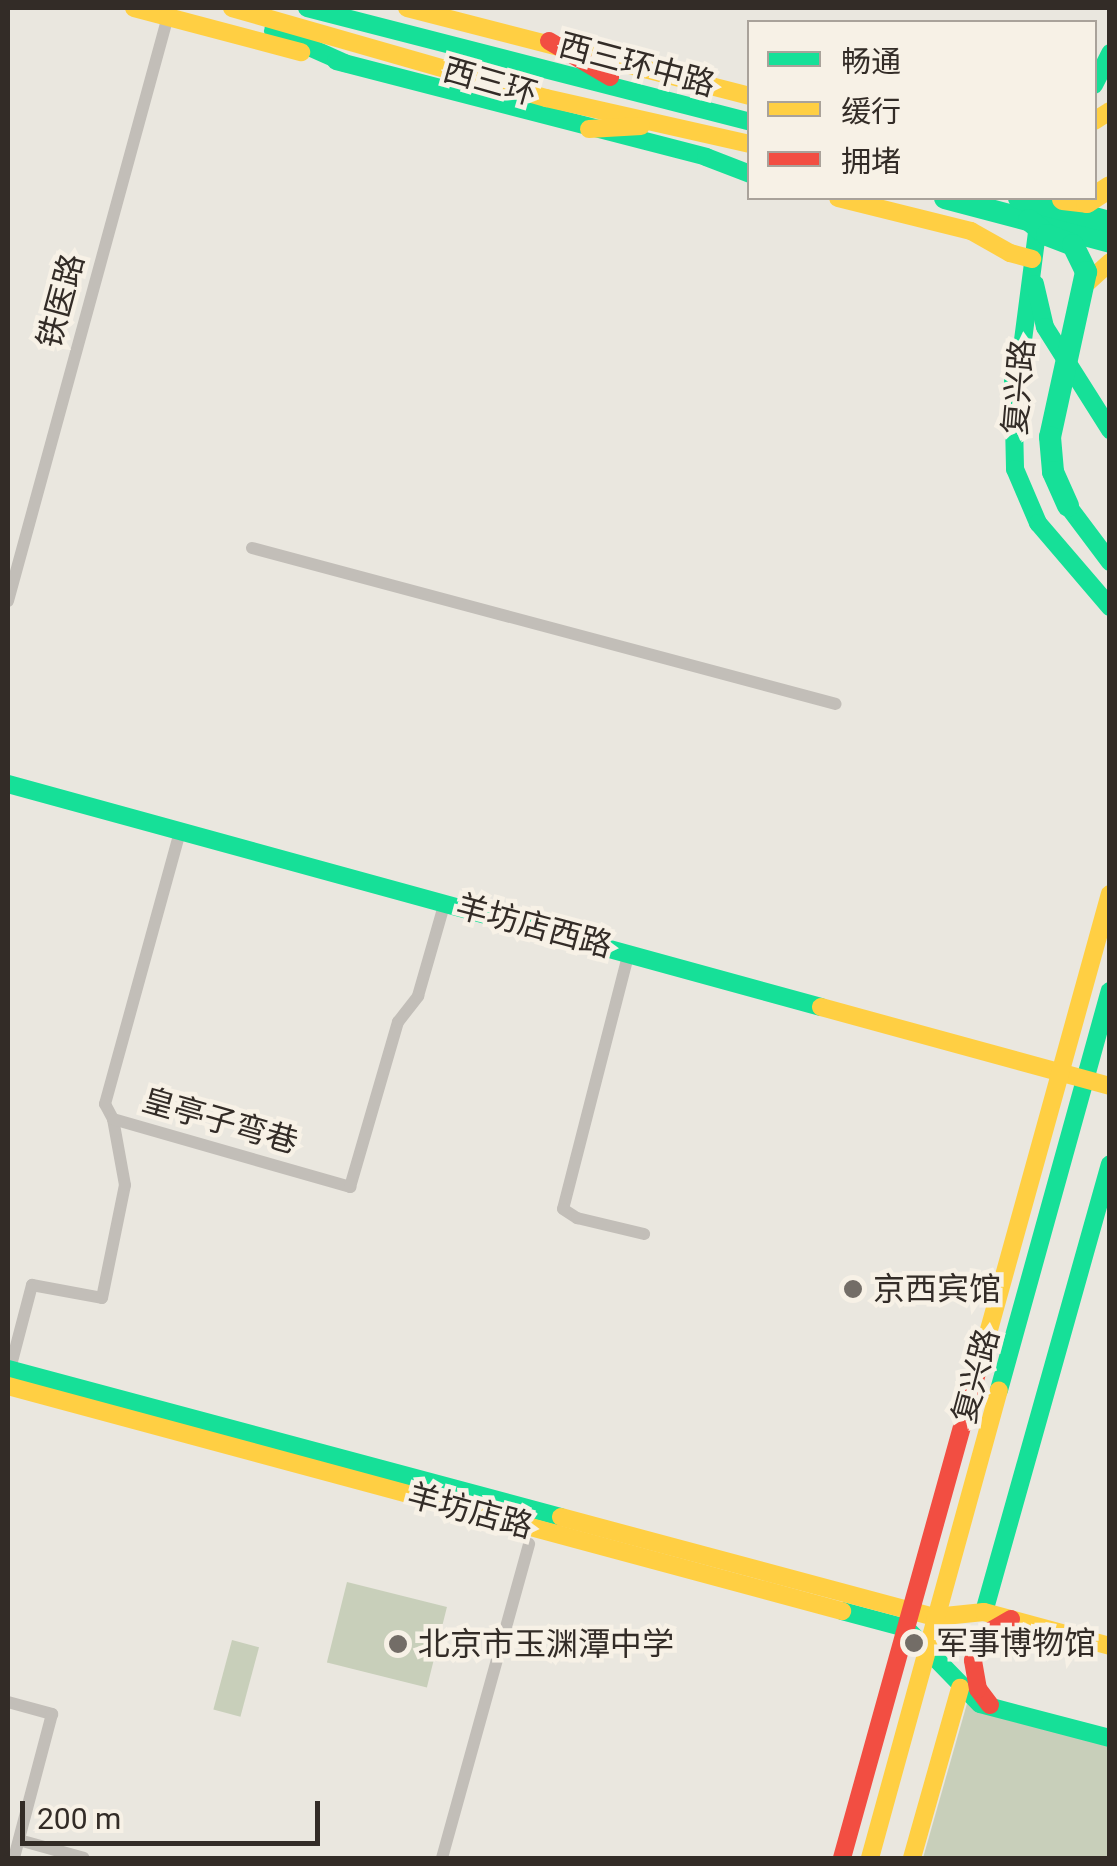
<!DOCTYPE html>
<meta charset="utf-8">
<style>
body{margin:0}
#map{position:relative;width:1117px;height:1866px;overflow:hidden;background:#eae7df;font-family:Roboto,"Noto Sans SC",sans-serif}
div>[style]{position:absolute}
.green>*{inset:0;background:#c8cfba;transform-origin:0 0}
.street>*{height:12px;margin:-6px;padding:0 6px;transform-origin:6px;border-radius:6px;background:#c2beb8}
.fast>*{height:18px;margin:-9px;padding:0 9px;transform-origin:9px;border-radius:9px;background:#16e098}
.slow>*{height:18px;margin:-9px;padding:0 9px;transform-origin:9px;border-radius:9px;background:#ffcf43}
.jam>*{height:18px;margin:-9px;padding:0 9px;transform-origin:9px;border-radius:9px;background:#f24e42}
.fast-bridge>*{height:22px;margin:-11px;padding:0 11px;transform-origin:11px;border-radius:11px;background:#16e098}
.slow-bridge>*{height:22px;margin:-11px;padding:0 11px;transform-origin:11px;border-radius:11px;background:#ffcf43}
.dots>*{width:28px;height:28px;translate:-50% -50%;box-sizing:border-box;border:5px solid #f7f1e6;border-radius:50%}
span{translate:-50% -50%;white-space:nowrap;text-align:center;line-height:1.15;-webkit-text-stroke:9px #f7f1e6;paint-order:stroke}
.street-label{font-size:32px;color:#332c27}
.poi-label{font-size:32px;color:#332c27}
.left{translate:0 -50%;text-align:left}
.frame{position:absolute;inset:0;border:10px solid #332c27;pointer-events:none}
.legend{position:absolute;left:747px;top:20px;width:350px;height:180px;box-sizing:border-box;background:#f7f1e6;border:2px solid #a9a29a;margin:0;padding:12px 18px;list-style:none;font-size:30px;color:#332c27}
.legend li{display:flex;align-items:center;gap:20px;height:50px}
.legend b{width:50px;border:2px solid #a9a29a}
.scale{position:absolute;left:20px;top:1801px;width:300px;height:45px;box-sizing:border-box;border:5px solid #332c27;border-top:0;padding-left:12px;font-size:30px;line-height:35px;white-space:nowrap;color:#332c27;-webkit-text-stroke:8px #f7f1e6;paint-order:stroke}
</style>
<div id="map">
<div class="green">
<i style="left:347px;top:1582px;width:103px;height:83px;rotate:14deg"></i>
<i style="left:232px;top:1640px;width:28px;height:72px;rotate:15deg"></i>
<i style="clip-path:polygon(968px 1700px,1109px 1740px,1109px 1858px,923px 1858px)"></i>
</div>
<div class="street">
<i style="left:252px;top:548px;width:604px;rotate:14.96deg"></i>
<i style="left:8px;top:601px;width:606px;rotate:-74.7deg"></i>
<i style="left:629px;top:952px;width:265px;rotate:104.4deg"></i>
<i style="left:563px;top:1209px;width:17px;rotate:33deg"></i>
<i style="left:577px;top:1218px;width:69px;rotate:13.4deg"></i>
<i style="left:113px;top:1119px;width:17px;rotate:-118deg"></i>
<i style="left:105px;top:1104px;width:283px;rotate:-74.6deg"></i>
<i style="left:10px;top:1369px;width:87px;rotate:-75.3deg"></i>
<i style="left:32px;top:1285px;width:71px;rotate:10.5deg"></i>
<i style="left:102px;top:1298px;width:115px;rotate:-78.5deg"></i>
<i style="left:125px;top:1185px;width:67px;rotate:-100.3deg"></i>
<i style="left:113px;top:1119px;width:247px;rotate:16deg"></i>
<i style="left:350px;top:1187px;width:172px;rotate:-73.8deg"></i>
<i style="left:398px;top:1022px;width:33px;rotate:-52deg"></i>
<i style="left:418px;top:996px;width:98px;rotate:-74deg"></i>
<i style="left:8px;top:1702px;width:46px;rotate:15.3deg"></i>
<i style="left:52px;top:1714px;width:149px;rotate:104.8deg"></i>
<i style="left:19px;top:1840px;width:67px;rotate:15.5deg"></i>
<i style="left:442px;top:1858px;width:326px;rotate:-74.5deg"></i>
</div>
<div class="fast">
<i style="left:307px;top:8px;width:457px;rotate:14.4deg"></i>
<i style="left:273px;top:31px;width:79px;rotate:24deg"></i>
<i style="left:336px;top:61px;width:382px;rotate:14.5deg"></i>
<i style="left:706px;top:157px;width:47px;rotate:21.1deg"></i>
<i style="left:1094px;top:85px;width:36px;rotate:-63deg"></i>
<i style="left:1039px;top:217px;width:140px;rotate:97.4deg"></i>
<i style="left:1021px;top:356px;width:24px;rotate:109deg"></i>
<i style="left:1013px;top:379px;width:90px;rotate:88.7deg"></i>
<i style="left:1015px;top:469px;width:59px;rotate:66.9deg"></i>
<i style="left:1038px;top:523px;width:111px;rotate:49.4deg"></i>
<i style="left:1035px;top:284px;width:44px;rotate:76.9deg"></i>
<i style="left:1045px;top:327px;width:122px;rotate:57.7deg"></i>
<i style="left:1068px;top:506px;width:70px;rotate:53.1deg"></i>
<i style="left:8px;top:784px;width:843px;rotate:15.34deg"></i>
<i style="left:8px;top:1369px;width:572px;rotate:14.98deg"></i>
<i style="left:999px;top:1390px;width:414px;rotate:-74.5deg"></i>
<i style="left:842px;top:1611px;width:66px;rotate:14.9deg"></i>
<i style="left:906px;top:1628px;width:106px;rotate:45.8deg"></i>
<i style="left:980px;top:1704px;width:134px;rotate:14.7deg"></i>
<i style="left:984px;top:1612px;width:465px;rotate:-74.3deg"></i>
</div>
<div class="slow">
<i style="left:134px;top:8px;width:173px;rotate:14.8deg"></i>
<i style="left:232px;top:8px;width:327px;rotate:16deg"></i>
<i style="left:546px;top:98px;width:209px;rotate:12.7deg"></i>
<i style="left:407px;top:8px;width:354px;rotate:14.4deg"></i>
<i style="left:1094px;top:121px;width:19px;rotate:-32deg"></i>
<i style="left:589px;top:129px;width:52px;rotate:-3.3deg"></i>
<i style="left:838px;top:198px;width:137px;rotate:13.9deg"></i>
<i style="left:971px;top:231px;width:45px;rotate:29.4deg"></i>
<i style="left:1010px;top:253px;width:23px;rotate:15deg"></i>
<i style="left:1088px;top:282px;width:30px;rotate:-42deg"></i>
<i style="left:821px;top:1007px;width:300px;rotate:15.3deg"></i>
<i style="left:977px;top:1373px;width:497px;rotate:-74.5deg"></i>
<i style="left:8px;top:1386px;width:864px;rotate:15.1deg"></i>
<i style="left:561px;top:1517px;width:387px;rotate:15deg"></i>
<i style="left:935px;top:1617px;width:49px;rotate:-5.8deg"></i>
<i style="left:984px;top:1612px;width:131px;rotate:15.1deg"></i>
<i style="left:870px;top:1858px;width:485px;rotate:-74.6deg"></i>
<i style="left:912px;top:1858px;width:177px;rotate:-74.2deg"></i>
</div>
<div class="jam">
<i style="left:549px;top:41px;width:71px;rotate:30.5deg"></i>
<i style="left:990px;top:1705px;width:20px;rotate:-127deg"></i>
<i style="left:978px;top:1689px;width:29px;rotate:-100deg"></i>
<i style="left:973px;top:1660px;width:29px;rotate:-65deg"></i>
<i style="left:985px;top:1634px;width:30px;rotate:-30deg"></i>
<i style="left:842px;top:1858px;width:503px;rotate:-74.45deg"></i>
</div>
<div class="fast-bridge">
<i style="left:945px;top:198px;width:171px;rotate:14.9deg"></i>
<i style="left:1019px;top:198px;width:94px;rotate:14.8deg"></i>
<i style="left:1029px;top:220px;width:23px;rotate:40deg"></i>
<i style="left:1047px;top:235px;width:28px;rotate:21deg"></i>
<i style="left:1073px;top:245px;width:30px;rotate:64deg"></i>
<i style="left:1086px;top:272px;width:169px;rotate:102.3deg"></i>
<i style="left:1050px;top:437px;width:35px;rotate:85deg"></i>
<i style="left:1053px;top:472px;width:37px;rotate:66deg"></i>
</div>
<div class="slow-bridge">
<i style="left:1063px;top:199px;width:24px;rotate:7deg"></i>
<i style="left:1087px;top:202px;width:27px;rotate:-33deg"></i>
</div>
<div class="dots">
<i style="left:853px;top:1289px;background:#736d67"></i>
<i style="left:914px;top:1643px;background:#736d67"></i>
<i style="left:398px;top:1644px;background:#736d67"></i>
</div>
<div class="street-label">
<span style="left:637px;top:65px;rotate:15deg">西三环中路</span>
<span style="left:490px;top:82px;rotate:16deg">西三环</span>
<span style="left:61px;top:301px;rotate:-75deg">铁医路</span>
<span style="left:1019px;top:387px;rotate:-85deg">复兴路</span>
<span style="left:534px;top:926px;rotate:15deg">羊坊店西路</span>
<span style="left:220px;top:1121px;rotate:16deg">皇亭子弯巷</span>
<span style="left:976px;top:1376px;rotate:-75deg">复兴路</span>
<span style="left:470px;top:1511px;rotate:15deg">羊坊店路</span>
</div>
<div class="poi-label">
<span class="left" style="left:873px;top:1289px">京西宾馆</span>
<span class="left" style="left:936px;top:1643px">军事博物馆</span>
<span class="left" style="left:418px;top:1644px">北京市玉渊潭中学</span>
</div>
<div class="frame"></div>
<ul class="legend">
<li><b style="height:12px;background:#16e098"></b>畅通</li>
<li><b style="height:12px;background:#ffcf43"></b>缓行</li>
<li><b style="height:12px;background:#f24e42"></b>拥堵</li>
</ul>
<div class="scale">200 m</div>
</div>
